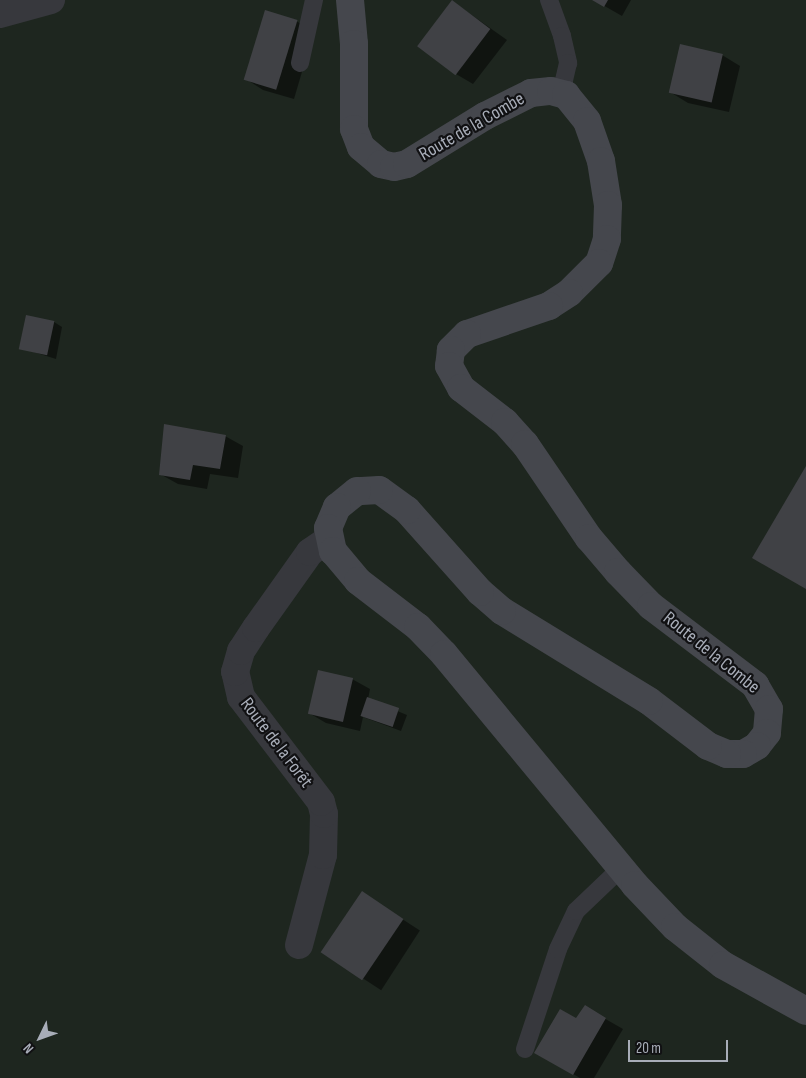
<!DOCTYPE html>
<meta charset="utf-8">
<style>
body{margin:0}
#map{position:relative;width:806px;height:1078px;overflow:hidden;background:#161618;font-family:"Sofia Sans Condensed",sans-serif}
div>[style]{position:absolute}
.green>*{inset:0;background:#1e261f;transform-origin:0 0}
.shadow>*{inset:0;background:#0007;transform-origin:0 0}
.building>*{inset:0;background:#404145;transform-origin:0 0}
.lane>*{height:18px;margin:-9px;padding:0 9px;transform-origin:9px;border-radius:9px;background:#37383d}
.street>*{height:28px;margin:-14px;padding:0 14px;transform-origin:14px;border-radius:14px;background:#37383d}
.secondary>*{height:28px;margin:-14px;padding:0 14px;transform-origin:14px;border-radius:14px;background:#45474d}
span{translate:-50% -50%;white-space:nowrap;text-align:center;line-height:1.15;-webkit-text-stroke:4.5px #111113;paint-order:stroke}
.street-label{font-size:19px;color:#a8adb8}
.north{position:absolute;left:15px;top:1013px;width:50px;height:50px;-webkit-text-stroke:4px #111113;paint-order:stroke;rotate:228deg;font-size:14px;font-weight:700;line-height:20px;text-align:center;color:#a8adb8}
.north::after{content:'';display:block;margin:auto;width:18px;height:22px;background:#a8adb8;clip-path:polygon(50% 0,100% 100%,50% 72%,0 100%)}
.scale{position:absolute;left:628px;top:1040px;width:100px;height:22px;box-sizing:border-box;border:2px solid #a8adb8;border-top:0;padding-left:6px;font-size:15px;line-height:18px;white-space:nowrap;color:#a8adb8;-webkit-text-stroke:4px #111113;paint-order:stroke}
</style>
<div id="map">
<div class="green">
<i style="left:0;top:0;width:806px;height:1078px"></i>
</div>
<div class="shadow">
<i style="clip-path:polygon(594px 0,631px 0,622px 16px)"></i>
<i style="clip-path:polygon(452px 1px,507px 40px,473px 84px,456px 74px)"></i>
<i style="clip-path:polygon(296px 21px,314px 31px,294px 99px,263px 90px,246px 79px)"></i>
<i style="clip-path:polygon(722px 55px,740px 66px,729px 112px,688px 103px,670px 92px)"></i>
<i style="clip-path:polygon(54px 322px,62px 327px,56px 359px,21px 348px)"></i>
<i style="clip-path:polygon(225px 436px,243px 446px,238px 478px,210px 474px,207px 489px,178px 484px,160px 474px)"></i>
<i style="clip-path:polygon(352px 679px,370px 689px,368px 699px,407px 715px,401px 731px,363px 717px,360px 731px,326px 723px,309px 713px)"></i>
<i style="left:362px;top:893px;width:69px;height:71px;rotate:33deg"></i>
<i style="clip-path:polygon(602px 1017px,623px 1029px,594px 1078px,580px 1078px,535px 1052px,577px 1020px)"></i>
</div>
<div class="building">
<i style="left:452px;top:0;width:48px;height:58px;rotate:37deg"></i>
<i style="clip-path:polygon(592px 0,608px 0,604px 7px)"></i>
<i style="left:265px;top:10px;width:34px;height:73px;rotate:17deg"></i>
<i style="left:680px;top:44px;width:44px;height:50px;rotate:13deg"></i>
<i style="left:26px;top:315px;width:29px;height:35px;rotate:12deg"></i>
<i style="clip-path:polygon(164px 424px,226px 435px,220px 469px,193px 465px,190px 480px,159px 475px)"></i>
<i style="clip-path:polygon(806px 466px,806px 589px,752px 558px)"></i>
<i style="left:318px;top:670px;width:36px;height:45px;rotate:13deg"></i>
<i style="left:367px;top:697px;width:34px;height:20px;rotate:19deg"></i>
<i style="left:362px;top:891px;width:50px;height:74px;rotate:34deg"></i>
<i style="clip-path:polygon(585px 1005px,606px 1018px,573px 1075px,534px 1053px,560px 1009px,576px 1018px)"></i>
</div>
<div class="lane">
<i style="left:549px;top:0;width:38px;rotate:70deg"></i>
<i style="left:562px;top:36px;width:28px;rotate:77deg"></i>
<i style="left:568px;top:63px;width:31px;rotate:103deg"></i>
<i style="left:300px;top:63px;width:65px;rotate:-77.5deg"></i>
<i style="left:525px;top:1049px;width:105px;rotate:-71.7deg"></i>
<i style="left:558px;top:949px;width:42px;rotate:-64.7deg"></i>
<i style="left:576px;top:911px;width:62px;rotate:-43.7deg"></i>
</div>
<div class="street">
<i style="left:0;top:14px;width:53px;rotate:-15.4deg"></i>
<i style="left:299px;top:945px;width:93px;rotate:-75.1deg"></i>
<i style="left:323px;top:855px;width:41px;rotate:-88.6deg"></i>
<i style="left:324px;top:814px;width:12px;rotate:-104deg"></i>
<i style="left:321px;top:802px;width:132px;rotate:-127.3deg"></i>
<i style="left:241px;top:697px;width:26px;rotate:-103deg"></i>
<i style="left:235px;top:672px;width:22px;rotate:-74deg"></i>
<i style="left:241px;top:651px;width:27px;rotate:-57deg"></i>
<i style="left:256px;top:628px;width:93px;rotate:-54.6deg"></i>
<i style="left:310px;top:552px;width:23px;rotate:-34deg"></i>
</div>
<div class="secondary">
<i style="left:350px;top:0;width:44px;rotate:84.8deg"></i>
<i style="left:354px;top:44px;width:85px;rotate:90deg"></i>
<i style="left:354px;top:129px;width:19px;rotate:69deg"></i>
<i style="left:361px;top:147px;width:26px;rotate:40deg"></i>
<i style="left:381px;top:164px;width:13px;rotate:13deg"></i>
<i style="left:394px;top:167px;width:13px;rotate:-13deg"></i>
<i style="left:407px;top:164px;width:92px;rotate:-31.6deg"></i>
<i style="left:485px;top:116px;width:51px;rotate:-26.6deg"></i>
<i style="left:531px;top:93px;width:20px;rotate:-6deg"></i>
<i style="left:551px;top:91px;width:16px;rotate:15deg"></i>
<i style="left:566px;top:95px;width:33px;rotate:51deg"></i>
<i style="left:587px;top:121px;width:42px;rotate:70.7deg"></i>
<i style="left:601px;top:161px;width:45px;rotate:81deg"></i>
<i style="left:608px;top:205px;width:34px;rotate:92deg"></i>
<i style="left:607px;top:239px;width:25px;rotate:108deg"></i>
<i style="left:599px;top:263px;width:42px;rotate:135deg"></i>
<i style="left:569px;top:293px;width:24px;rotate:147deg"></i>
<i style="left:549px;top:306px;width:87px;rotate:161.1deg"></i>
<i style="left:467px;top:334px;width:23px;rotate:135deg"></i>
<i style="left:451px;top:350px;width:16px;rotate:97deg"></i>
<i style="left:449px;top:366px;width:25px;rotate:61deg"></i>
<i style="left:461px;top:388px;width:56px;rotate:37.7deg"></i>
<i style="left:505px;top:422px;width:30px;rotate:48deg"></i>
<i style="left:525px;top:444px;width:114px;rotate:55.8deg"></i>
<i style="left:589px;top:538px;width:45px;rotate:49.5deg"></i>
<i style="left:618px;top:572px;width:47px;rotate:45.9deg"></i>
<i style="left:651px;top:606px;width:131px;rotate:37.2deg"></i>
<i style="left:755px;top:685px;width:28px;rotate:60deg"></i>
<i style="left:769px;top:709px;width:24px;rotate:95deg"></i>
<i style="left:767px;top:733px;width:16px;rotate:128deg"></i>
<i style="left:757px;top:746px;width:16px;rotate:150deg"></i>
<i style="left:743px;top:754px;width:16px;rotate:180deg"></i>
<i style="left:727px;top:754px;width:21px;rotate:-157deg"></i>
<i style="left:708px;top:746px;width:74px;rotate:-142.7deg"></i>
<i style="left:649px;top:701px;width:172px;rotate:-148.5deg"></i>
<i style="left:502px;top:611px;width:29px;rotate:-139deg"></i>
<i style="left:480px;top:592px;width:110px;rotate:-131.7deg"></i>
<i style="left:407px;top:510px;width:34px;rotate:-144deg"></i>
<i style="left:379px;top:490px;width:22px;rotate:177deg"></i>
<i style="left:357px;top:491px;width:26px;rotate:141deg"></i>
<i style="left:337px;top:507px;width:23px;rotate:113deg"></i>
<i style="left:328px;top:528px;width:24px;rotate:78deg"></i>
<i style="left:333px;top:551px;width:39px;rotate:50deg"></i>
<i style="left:358px;top:581px;width:76px;rotate:37.5deg"></i>
<i style="left:418px;top:627px;width:37px;rotate:46deg"></i>
<i style="left:444px;top:654px;width:300px;rotate:50.4deg"></i>
<i style="left:635px;top:885px;width:58px;rotate:46.4deg"></i>
<i style="left:675px;top:927px;width:61px;rotate:38.4deg"></i>
<i style="left:723px;top:965px;width:95px;rotate:29deg"></i>
</div>
<div class="street-label">
<span style="left:472px;top:127px;rotate:-30deg">Route de la Combe</span>
<span style="left:711px;top:653px;rotate:39deg">Route de la Combe</span>
<span style="left:276px;top:743px;rotate:53deg">Route de la Forêt</span>
</div>
<div class="north">N</div>
<div class="scale">20 m</div>
</div>
